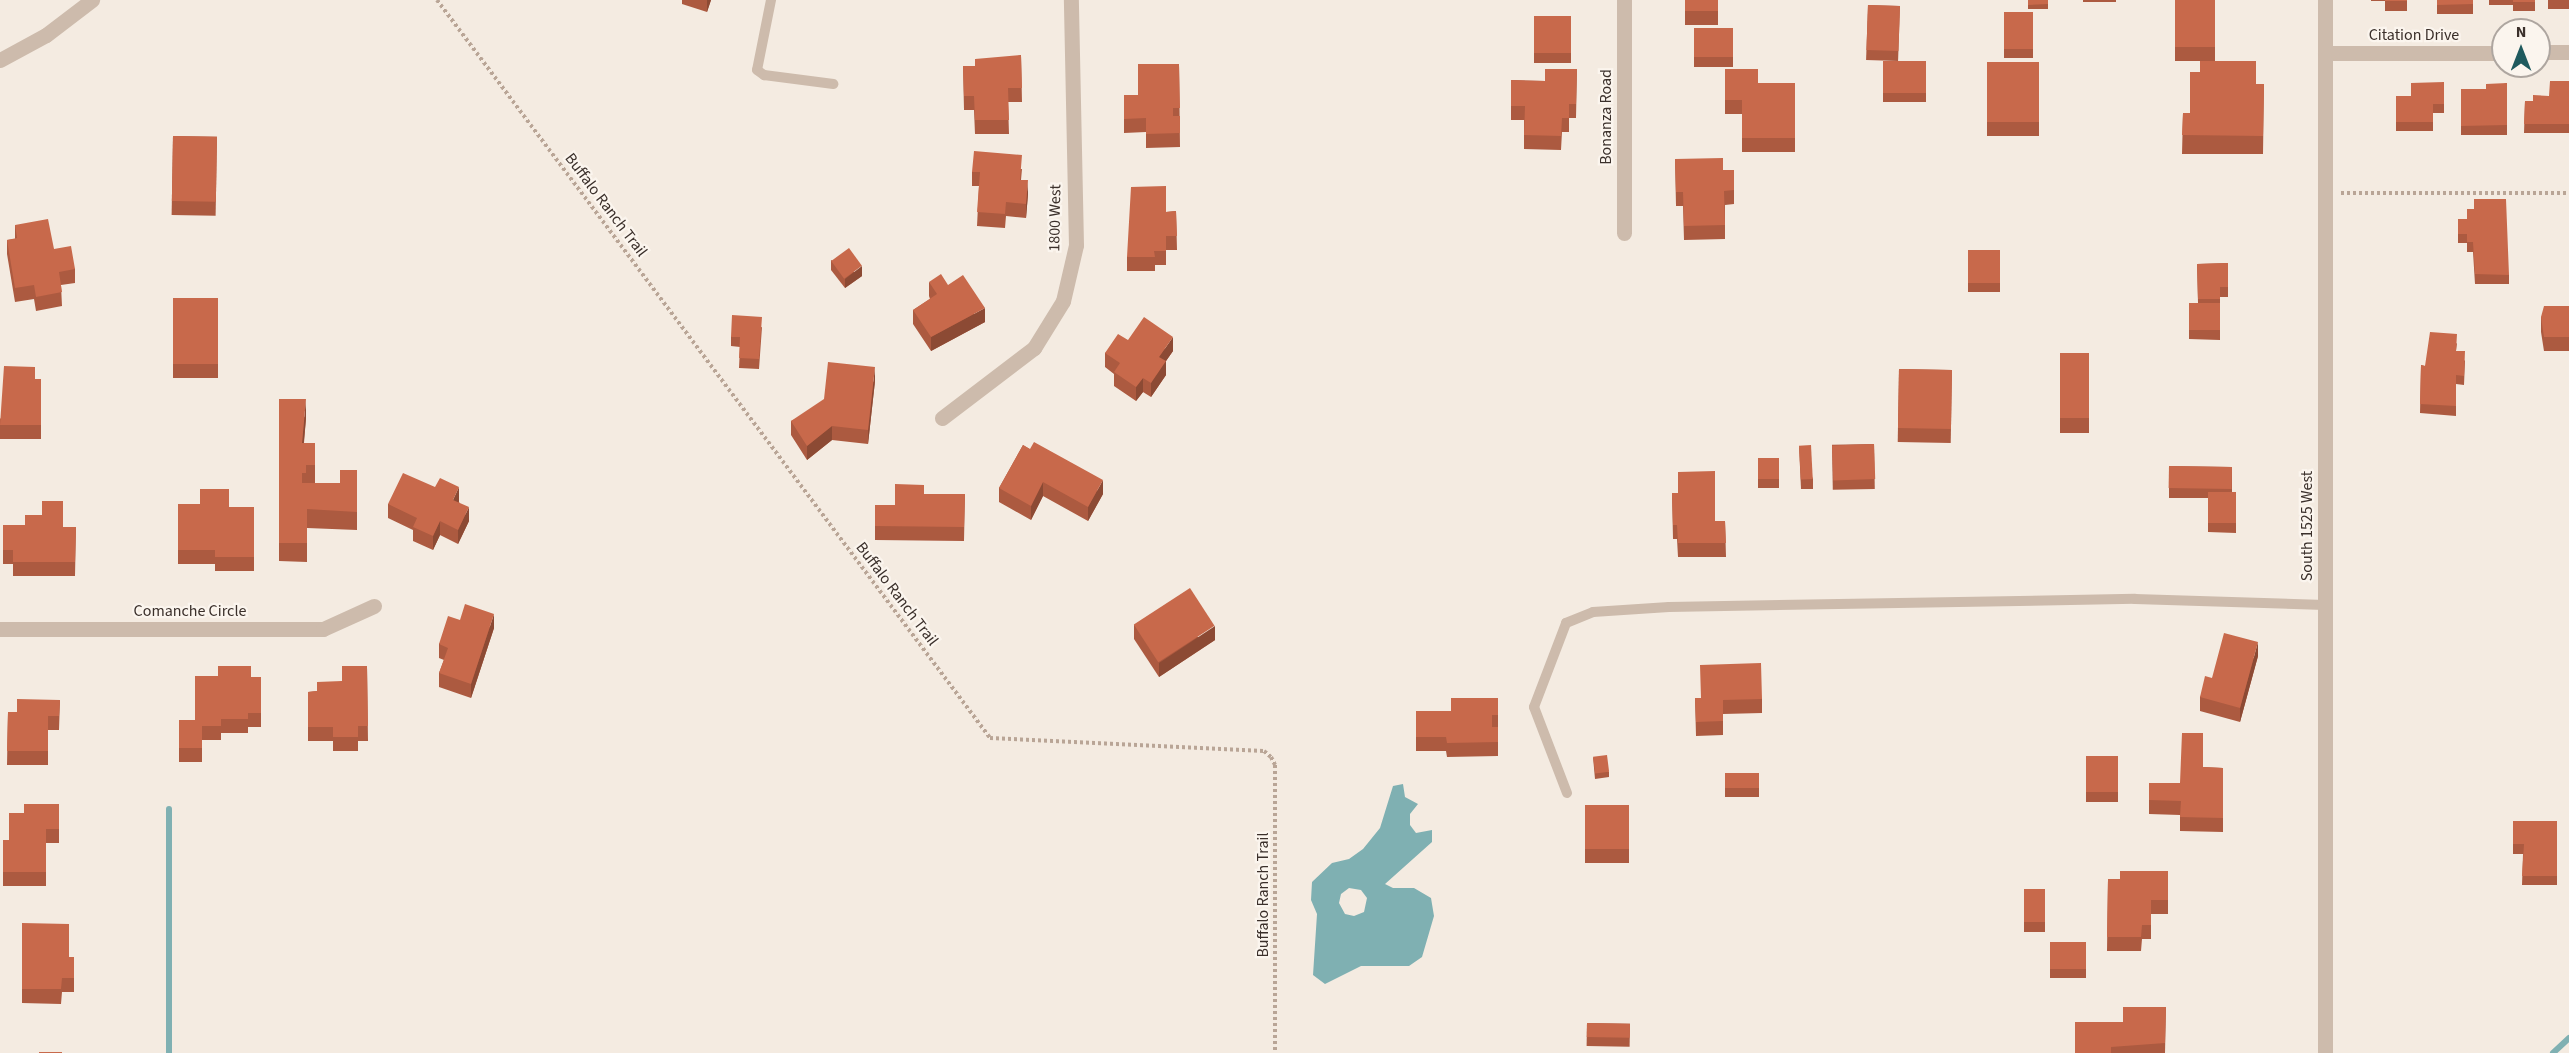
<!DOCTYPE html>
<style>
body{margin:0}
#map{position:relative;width:2569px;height:1053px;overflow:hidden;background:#f4ebe1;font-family:"Source Sans 3",sans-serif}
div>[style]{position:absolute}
.water>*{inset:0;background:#7fb0b2}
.stream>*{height:6px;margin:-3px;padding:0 3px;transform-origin:3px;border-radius:3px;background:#7fb0b2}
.path>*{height:4px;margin-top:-2px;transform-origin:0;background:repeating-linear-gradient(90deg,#b9a596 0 3px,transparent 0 6px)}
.lane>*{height:10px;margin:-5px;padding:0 5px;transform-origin:5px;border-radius:5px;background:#cdbbac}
.street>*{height:15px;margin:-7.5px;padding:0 7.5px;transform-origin:7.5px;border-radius:7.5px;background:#cdbbac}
.wall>*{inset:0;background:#ac5a40;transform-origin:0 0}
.shaded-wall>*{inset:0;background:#8c4a34}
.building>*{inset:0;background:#c8694b;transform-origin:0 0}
span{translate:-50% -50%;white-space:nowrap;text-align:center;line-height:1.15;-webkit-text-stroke:4.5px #fbf5ee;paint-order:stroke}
.street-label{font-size:16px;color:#3b302b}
.north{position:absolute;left:2491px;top:18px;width:60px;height:60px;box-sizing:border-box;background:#fbf5ee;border:2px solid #aea6a0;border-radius:50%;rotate:0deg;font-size:16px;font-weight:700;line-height:24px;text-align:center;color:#3b302b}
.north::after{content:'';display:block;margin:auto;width:21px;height:27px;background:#1f5a5e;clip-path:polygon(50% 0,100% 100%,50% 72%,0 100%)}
</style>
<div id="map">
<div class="water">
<i style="clip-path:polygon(evenodd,1403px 784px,1405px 797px,1418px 804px,1410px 814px,1410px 825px,1416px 833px,1432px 830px,1432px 842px,1385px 884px,1393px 888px,1414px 888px,1431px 898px,1434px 916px,1422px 957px,1409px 966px,1361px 966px,1325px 984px,1313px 975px,1317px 914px,1311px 900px,1312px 882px,1332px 863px,1349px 859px,1363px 849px,1380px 828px,1393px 786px,1403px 784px,1349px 888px,1361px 890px,1367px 898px,1364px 912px,1354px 916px,1345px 914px,1339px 903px,1341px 894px,1349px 888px)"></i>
</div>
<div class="stream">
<i style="left:169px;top:809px;width:244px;rotate:90deg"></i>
<i style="left:2553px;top:1053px;width:22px;rotate:-43deg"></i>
</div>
<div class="path">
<i style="left:437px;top:0;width:922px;rotate:53.15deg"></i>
<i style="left:990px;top:738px;width:274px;rotate:2.7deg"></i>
<i style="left:1264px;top:751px;width:9px;rotate:41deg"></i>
<i style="left:1271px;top:757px;width:9px;rotate:63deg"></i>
<i style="left:1275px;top:765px;width:288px;rotate:90deg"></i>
<i style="left:2341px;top:193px;width:228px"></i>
</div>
<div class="lane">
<i style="left:771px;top:0;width:71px;rotate:101.3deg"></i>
<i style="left:757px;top:70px;width:9px;rotate:36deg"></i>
<i style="left:764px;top:75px;width:70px;rotate:7.4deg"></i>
<i style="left:1567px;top:793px;width:92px;rotate:-111deg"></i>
<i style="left:1534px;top:707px;width:90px;rotate:-69.1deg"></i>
<i style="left:1566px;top:623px;width:29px;rotate:-22deg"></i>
<i style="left:1593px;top:612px;width:76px;rotate:-3.8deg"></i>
<i style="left:1669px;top:607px;width:466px;rotate:-1deg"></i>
<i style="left:2135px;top:599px;width:190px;rotate:1.8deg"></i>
</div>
<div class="street">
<i style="left:1624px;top:0;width:233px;rotate:90deg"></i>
<i style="left:2325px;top:0;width:1053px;rotate:90deg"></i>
<i style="left:2539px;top:52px;width:30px"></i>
<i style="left:2325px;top:53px;width:178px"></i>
<i style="left:0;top:60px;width:52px;rotate:-28.5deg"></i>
<i style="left:46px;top:35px;width:58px;rotate:-37.3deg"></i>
<i style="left:942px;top:418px;width:116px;rotate:-37.3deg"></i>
<i style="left:1034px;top:348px;width:55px;rotate:-58.3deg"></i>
<i style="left:1063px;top:301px;width:57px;rotate:-76.9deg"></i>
<i style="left:1076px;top:245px;width:245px;rotate:-91.2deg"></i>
<i style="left:0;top:629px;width:323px"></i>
<i style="left:323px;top:629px;width:56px;rotate:-24.3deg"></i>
</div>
<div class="wall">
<i style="clip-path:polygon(682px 0,711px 0,707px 12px,682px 4px)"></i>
<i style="left:1685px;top:0;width:33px;height:25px"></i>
<i style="left:2028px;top:0;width:20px;height:9px"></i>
<i style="left:2083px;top:0;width:33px;height:2px"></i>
<i style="left:2175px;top:0;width:40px;height:61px"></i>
<i style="clip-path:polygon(2371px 0,2407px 0,2407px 11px,2385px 11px,2385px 1px,2371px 1px)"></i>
<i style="left:2437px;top:0;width:36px;height:14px"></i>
<i style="clip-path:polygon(2489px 0,2535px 0,2535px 11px,2513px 11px,2513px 5px,2489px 5px)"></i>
<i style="left:2548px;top:0;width:21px;height:9px"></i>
<i style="left:1868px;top:5px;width:32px;height:55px;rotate:2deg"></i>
<i style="left:2004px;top:12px;width:29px;height:46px"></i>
<i style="left:1534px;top:16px;width:37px;height:47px"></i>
<i style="left:1733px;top:28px;width:39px;height:39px;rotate:90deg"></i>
<i style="clip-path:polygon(1021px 55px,1022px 102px,1008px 102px,1009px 134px,975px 134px,974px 110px,964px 110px,963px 66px,975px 66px)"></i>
<i style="left:1883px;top:61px;width:43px;height:41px"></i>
<i style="left:2039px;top:62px;width:74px;height:52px;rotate:90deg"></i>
<i style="clip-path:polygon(1179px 64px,1180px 147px,1146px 148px,1146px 132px,1124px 133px,1124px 95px,1138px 95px)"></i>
<i style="clip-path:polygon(1577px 69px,1576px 118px,1569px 118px,1569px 132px,1562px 132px,1561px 150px,1524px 149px,1524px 120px,1511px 120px,1511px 80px,1545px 81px)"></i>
<i style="clip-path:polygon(1725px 69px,1758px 83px,1795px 83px,1795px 152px,1742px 152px,1742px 114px,1725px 114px)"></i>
<i style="clip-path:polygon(2200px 72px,2256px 84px,2264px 84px,2263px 154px,2182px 154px,2183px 113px,2190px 113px)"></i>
<i style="clip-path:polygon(2569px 81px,2569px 133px,2524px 133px,2525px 101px,2533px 101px,2549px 96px)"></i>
<i style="clip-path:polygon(2444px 82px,2444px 113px,2433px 113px,2433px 131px,2396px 131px,2396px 96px,2411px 96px)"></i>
<i style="clip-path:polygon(2507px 83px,2507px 135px,2461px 135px,2461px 89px,2486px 89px)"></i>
<i style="left:173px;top:136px;width:44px;height:79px;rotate:1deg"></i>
<i style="clip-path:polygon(1675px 159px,1723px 170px,1734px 170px,1734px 204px,1725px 205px,1725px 239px,1684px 240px,1683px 206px,1676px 206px)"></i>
<i style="clip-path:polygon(1022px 169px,1021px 180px,1028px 194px,1026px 218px,1006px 216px,1005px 228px,977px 226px,979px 186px,972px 186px,972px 172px)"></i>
<i style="clip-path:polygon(1176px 211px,1177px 250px,1166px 250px,1166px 265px,1155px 265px,1155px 271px,1127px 271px,1127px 257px,1166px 212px)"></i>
<i style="clip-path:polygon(2458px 219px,2509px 275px,2509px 284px,2475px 284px,2473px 252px,2467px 252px,2467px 243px,2458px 243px)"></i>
<i style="clip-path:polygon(15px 225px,54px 249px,75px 269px,75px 283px,61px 285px,62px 306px,36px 311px,34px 299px,15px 302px,7px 254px,7px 240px,15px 239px)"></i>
<i style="left:1968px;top:250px;width:32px;height:42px"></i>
<i style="clip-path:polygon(831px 260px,862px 276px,845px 288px,831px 270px)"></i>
<i style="clip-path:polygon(2228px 263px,2228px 297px,2220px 297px,2220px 340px,2189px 339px,2189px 303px,2198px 303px,2197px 264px)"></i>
<i style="clip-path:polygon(929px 282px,985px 322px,931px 351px,913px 324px,913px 310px,930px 299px,929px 296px)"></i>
<i style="left:173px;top:298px;width:45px;height:80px"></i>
<i style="clip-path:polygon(2569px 306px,2569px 351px,2544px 351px,2541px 332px,2541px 317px)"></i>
<i style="clip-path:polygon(762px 327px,759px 369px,739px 368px,740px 347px,731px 346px,731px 337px)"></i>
<i style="clip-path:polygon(1128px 340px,1173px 351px,1166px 361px,1166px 375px,1151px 397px,1143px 392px,1136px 401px,1114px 386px,1114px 374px,1105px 367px,1105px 353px)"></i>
<i style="clip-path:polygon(2457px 343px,2456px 351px,2465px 361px,2464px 385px,2456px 384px,2456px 416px,2420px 413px,2421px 365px,2425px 366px)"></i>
<i style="left:2060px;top:353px;width:29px;height:80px"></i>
<i style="left:1899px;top:369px;width:53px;height:73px;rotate:1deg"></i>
<i style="clip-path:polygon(41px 379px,41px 439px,0 439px,0 419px)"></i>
<i style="clip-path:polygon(875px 381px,868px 444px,832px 440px,807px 460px,791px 435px,791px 421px)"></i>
<i style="clip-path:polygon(279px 399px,306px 418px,304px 443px,315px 443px,315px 483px,340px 483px,357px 470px,357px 530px,307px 528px,307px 562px,279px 561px)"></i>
<i style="left:1874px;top:444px;width:45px;height:42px;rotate:89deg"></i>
<i style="clip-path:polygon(1023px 445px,1103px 494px,1088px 521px,1043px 496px,1031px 520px,999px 502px,999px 488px)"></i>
<i style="clip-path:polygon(1799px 446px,1813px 479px,1813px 489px,1801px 489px)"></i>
<i style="left:1758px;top:458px;width:21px;height:30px"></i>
<i style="clip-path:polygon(2169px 466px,2232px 467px,2232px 492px,2236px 492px,2236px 533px,2208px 532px,2208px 498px,2169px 498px)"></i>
<i style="clip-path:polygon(1672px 493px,1715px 521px,1725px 521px,1726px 557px,1678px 557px,1677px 539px,1673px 539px)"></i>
<i style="clip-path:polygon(924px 494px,965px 494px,964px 541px,875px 540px,875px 505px,895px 505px)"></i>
<i style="clip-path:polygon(459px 501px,459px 502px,469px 521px,458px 544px,440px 535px,433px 550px,413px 541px,413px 530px,388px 518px,388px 504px)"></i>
<i style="clip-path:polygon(178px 504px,200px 504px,229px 507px,254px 507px,254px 571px,215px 571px,215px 564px,178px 564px)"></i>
<i style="clip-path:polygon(42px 515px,63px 527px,76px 527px,75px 576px,13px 576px,13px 564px,3px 564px,3px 525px,25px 525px)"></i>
<i style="clip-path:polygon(460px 620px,494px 628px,471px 698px,439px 687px,439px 673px,444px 660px,439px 658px,439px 644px)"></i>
<i style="clip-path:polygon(1134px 625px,1215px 640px,1159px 677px,1134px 639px)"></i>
<i style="clip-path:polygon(2258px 656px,2240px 722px,2200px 711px,2200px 697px,2212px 678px)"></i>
<i style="clip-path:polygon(367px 666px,368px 741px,358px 741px,358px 751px,333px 751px,333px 741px,308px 741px,308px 692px,317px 691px,342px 681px)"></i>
<i style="clip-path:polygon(251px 677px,261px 677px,261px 727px,248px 727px,248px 733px,221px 733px,221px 740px,202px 740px,202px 762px,179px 762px,179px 720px,195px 720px)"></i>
<i style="clip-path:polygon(1498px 698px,1498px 756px,1447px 757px,1446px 751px,1416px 751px,1416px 711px,1451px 711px)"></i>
<i style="clip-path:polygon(1695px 698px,1762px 699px,1762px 713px,1723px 714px,1723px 735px,1696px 736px)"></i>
<i style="clip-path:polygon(60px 700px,59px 730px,48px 730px,48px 765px,7px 765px,8px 712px,17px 712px)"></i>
<i style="left:2086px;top:756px;width:32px;height:46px"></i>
<i style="clip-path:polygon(1593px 757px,1609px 772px,1609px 777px,1595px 779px)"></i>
<i style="clip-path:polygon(2203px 767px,2223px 768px,2223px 832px,2180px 831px,2180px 815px,2149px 814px,2149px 783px,2180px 783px)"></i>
<i style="left:1759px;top:773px;width:24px;height:34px;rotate:90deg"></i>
<i style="clip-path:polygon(59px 804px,59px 843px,46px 843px,46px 886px,3px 886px,3px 840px,9px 840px,24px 813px)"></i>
<i style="left:1585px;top:805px;width:44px;height:58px"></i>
<i style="clip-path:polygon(2513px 821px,2557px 821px,2557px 885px,2522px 885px,2523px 854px,2513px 854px)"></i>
<i style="clip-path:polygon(2168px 871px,2168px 914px,2151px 914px,2151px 939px,2142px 939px,2141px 951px,2107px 951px,2108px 879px,2120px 879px)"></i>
<i style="left:2024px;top:889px;width:21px;height:43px"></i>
<i style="clip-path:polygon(22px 923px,69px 957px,74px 957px,74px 992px,62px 992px,61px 1004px,22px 1003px)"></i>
<i style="left:2050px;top:942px;width:36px;height:36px"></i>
<i style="clip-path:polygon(2166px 1007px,2165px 1053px,2075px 1053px,2123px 1022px)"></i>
<i style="left:1587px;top:1023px;width:43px;height:23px;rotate:1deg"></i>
</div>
<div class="shaded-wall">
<i style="clip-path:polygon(707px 0,711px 0,707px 12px)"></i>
<i style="clip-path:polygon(1028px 180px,1028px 194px,1026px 218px,1026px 204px)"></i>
<i style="clip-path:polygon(862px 266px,862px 276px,845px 288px,845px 279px)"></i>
<i style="clip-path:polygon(985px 308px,985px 322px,931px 351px,931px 337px)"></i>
<i style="clip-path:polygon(1173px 337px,1173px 351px,1166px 361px,1166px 375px,1151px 397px,1151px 383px,1159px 357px)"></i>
<i style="clip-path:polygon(875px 367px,875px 381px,868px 444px,868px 430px)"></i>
<i style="clip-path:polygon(1143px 378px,1143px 392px,1136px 401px,1136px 387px)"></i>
<i style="clip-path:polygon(306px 399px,306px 418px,302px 461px,302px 443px)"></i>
<i style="clip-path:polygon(832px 426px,832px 440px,807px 460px,807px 446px)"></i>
<i style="clip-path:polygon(1103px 480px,1103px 494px,1088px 521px,1088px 507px)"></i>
<i style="clip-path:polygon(1043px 482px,1043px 496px,1031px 520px,1031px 506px)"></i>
<i style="clip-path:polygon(459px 487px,459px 501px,453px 514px,453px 500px)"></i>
<i style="clip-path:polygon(469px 507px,469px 521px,458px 544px,458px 530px)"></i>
<i style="clip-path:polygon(440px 521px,440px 535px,433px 550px,433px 536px)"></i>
<i style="clip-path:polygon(494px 614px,494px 628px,471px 698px,471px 684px)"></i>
<i style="clip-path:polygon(1215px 626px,1215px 640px,1159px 677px,1159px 663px)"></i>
<i style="clip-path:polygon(2258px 642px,2258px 656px,2240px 722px,2240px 708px)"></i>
</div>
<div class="building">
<i style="left:1685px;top:0;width:33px;height:11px"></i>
<i style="clip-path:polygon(2028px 0,2048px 0,2048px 4px,2028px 5px)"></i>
<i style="left:2175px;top:0;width:40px;height:47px"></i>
<i style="left:2385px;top:0;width:22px;height:1px"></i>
<i style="clip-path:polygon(2437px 0,2473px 0,2473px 4px,2437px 5px)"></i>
<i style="left:2513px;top:0;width:22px;height:2px"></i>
<i style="left:1868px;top:5px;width:32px;height:45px;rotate:2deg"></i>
<i style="left:2004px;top:12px;width:29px;height:37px"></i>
<i style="left:1534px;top:16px;width:37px;height:37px"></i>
<i style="left:1733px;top:28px;width:29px;height:39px;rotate:90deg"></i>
<i style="clip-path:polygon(1021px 55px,1022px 88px,1008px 88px,1009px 120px,975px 120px,974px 96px,964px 96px,963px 66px,975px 66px,975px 59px)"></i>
<i style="left:1883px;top:61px;width:43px;height:32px"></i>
<i style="clip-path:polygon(2200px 61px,2256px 61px,2256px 84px,2264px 84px,2263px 136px,2182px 135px,2183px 113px,2190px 113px,2190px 72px,2200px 72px)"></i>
<i style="left:2039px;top:62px;width:60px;height:52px;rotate:90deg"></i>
<i style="clip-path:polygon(1138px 64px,1179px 64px,1180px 108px,1173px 108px,1173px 116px,1180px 116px,1180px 133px,1146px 134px,1146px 118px,1124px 119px,1124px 95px,1138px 95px)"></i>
<i style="clip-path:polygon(1545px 69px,1577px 69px,1576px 104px,1569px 104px,1569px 118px,1562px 118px,1561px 136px,1524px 135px,1525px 106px,1511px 106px,1511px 80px,1545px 81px)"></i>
<i style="clip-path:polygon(1725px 69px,1758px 69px,1758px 83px,1795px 83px,1795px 138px,1742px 138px,1742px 100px,1725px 100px)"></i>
<i style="clip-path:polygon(2550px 81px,2569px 81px,2569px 124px,2524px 124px,2525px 101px,2533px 101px,2533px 95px,2549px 96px)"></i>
<i style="clip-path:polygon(2444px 82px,2444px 104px,2433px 104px,2433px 122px,2396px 122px,2396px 96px,2411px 96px,2411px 83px)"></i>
<i style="clip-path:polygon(2507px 83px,2507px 125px,2461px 126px,2461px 89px,2486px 89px,2486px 84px)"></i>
<i style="left:173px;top:136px;width:44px;height:65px;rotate:1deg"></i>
<i style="clip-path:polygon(974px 151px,1022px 155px,1020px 180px,1028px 180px,1026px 204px,1006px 202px,1005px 214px,977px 212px,980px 172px,972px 172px)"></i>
<i style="clip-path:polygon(1723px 158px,1723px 170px,1734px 170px,1734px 190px,1724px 191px,1725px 225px,1684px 226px,1683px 192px,1676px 192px,1675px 159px)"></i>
<i style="clip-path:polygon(1166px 186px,1166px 212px,1176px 211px,1177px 236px,1166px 236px,1166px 251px,1154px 251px,1155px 257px,1127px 257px,1131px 187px)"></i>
<i style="clip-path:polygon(2474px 199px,2506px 199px,2509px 275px,2475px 274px,2473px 242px,2467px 242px,2467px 234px,2458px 234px,2458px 219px,2467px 219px,2467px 209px,2474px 209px)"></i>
<i style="clip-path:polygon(48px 219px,54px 249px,71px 246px,75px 269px,59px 272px,62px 292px,36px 297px,34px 285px,15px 288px,7px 240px,17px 238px,15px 225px)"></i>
<i style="left:849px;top:248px;width:22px;height:22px;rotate:54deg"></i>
<i style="left:1968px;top:250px;width:32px;height:33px"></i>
<i style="clip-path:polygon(2228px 263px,2228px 287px,2220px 287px,2220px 299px,2198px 299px,2197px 264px)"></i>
<i style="clip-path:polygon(941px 274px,948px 285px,963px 275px,985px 308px,931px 337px,913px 310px,937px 294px,929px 282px)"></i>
<i style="left:173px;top:298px;width:45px;height:66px"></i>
<i style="left:2189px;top:303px;width:31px;height:27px"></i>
<i style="clip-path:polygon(2544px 306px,2569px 306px,2569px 337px,2544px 337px,2541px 317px)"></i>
<i style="clip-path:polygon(732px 315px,762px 317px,759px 359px,739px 358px,740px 337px,731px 337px)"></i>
<i style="clip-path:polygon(1144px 317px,1173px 337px,1159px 357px,1166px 361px,1151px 383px,1143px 378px,1136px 387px,1114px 372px,1120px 363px,1105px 353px,1118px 334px,1128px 340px)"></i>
<i style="clip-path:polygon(2430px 332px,2457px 334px,2456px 351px,2465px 351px,2464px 376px,2456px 375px,2456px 406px,2420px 404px,2421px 365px,2425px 366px)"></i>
<i style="left:2060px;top:353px;width:29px;height:65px"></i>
<i style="clip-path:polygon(828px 362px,875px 367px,868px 430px,832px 426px,807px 446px,791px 421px,824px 399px)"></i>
<i style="clip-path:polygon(4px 366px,35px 367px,35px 379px,41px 379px,41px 425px,0 425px)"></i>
<i style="left:1899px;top:369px;width:53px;height:59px;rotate:1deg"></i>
<i style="clip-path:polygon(279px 399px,306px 399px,302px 443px,315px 443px,315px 465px,306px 465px,306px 473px,302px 473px,302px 483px,340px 483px,340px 470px,357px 470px,357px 512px,307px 509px,307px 543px,279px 543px)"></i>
<i style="clip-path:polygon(1034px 442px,1103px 480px,1088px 507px,1043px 482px,1031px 506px,999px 488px,1023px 445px,1030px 449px)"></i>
<i style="left:1874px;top:444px;width:35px;height:42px;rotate:88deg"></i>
<i style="left:1811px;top:445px;width:34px;height:12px;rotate:87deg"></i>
<i style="left:1758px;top:458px;width:21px;height:21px"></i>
<i style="left:2169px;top:466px;width:63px;height:22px;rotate:1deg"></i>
<i style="clip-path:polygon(1715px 471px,1715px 521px,1725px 521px,1726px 543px,1678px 543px,1677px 525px,1673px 525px,1672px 493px,1678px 493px,1678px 472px)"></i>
<i style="clip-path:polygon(403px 473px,435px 487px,440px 478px,459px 487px,453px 500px,469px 507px,458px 530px,440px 521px,433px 536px,413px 527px,417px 518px,388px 504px)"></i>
<i style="clip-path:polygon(895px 484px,924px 485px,924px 494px,965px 494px,964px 527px,875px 526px,875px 505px,895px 505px)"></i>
<i style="clip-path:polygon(200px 489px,229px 489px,229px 507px,254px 507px,254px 557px,215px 557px,215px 550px,178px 550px,178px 504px,200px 504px)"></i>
<i style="left:2208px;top:492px;width:28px;height:31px"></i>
<i style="clip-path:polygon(42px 501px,63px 501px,63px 527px,76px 527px,75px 562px,13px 562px,13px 550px,3px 550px,3px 525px,25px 525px,25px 515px,42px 515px)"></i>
<i style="left:1190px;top:588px;width:45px;height:67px;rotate:57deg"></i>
<i style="clip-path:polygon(465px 604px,494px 614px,471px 684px,439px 673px,448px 648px,439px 644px,448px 616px,460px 620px)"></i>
<i style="clip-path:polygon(2224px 633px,2258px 642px,2240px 708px,2200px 697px,2205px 676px,2212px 678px)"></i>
<i style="clip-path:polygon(1761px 663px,1762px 699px,1723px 700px,1723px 721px,1696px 722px,1695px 698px,1701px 698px,1700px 665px)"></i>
<i style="clip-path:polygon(218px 666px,251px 666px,251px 677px,261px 677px,261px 713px,248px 713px,248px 719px,221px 719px,221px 726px,202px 726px,202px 748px,179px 748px,179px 720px,195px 720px,195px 676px,218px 676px)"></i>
<i style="clip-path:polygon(342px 666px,367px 666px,368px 726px,358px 726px,358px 737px,333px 737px,333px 727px,308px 727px,308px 692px,317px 691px,317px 682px,342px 681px)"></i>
<i style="clip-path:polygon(1451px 698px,1498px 698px,1498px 715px,1492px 715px,1492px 727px,1498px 727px,1498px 742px,1447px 743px,1446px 737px,1416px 737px,1416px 711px,1451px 711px)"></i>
<i style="clip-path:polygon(17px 699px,60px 700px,59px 716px,48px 716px,48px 751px,7px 751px,8px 712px,17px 712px)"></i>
<i style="clip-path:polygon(2182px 733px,2203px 733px,2203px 767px,2223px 768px,2223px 818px,2180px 817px,2181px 801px,2149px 800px,2149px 783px,2180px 783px)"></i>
<i style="left:1607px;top:755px;width:17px;height:14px;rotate:83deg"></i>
<i style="left:2086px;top:756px;width:32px;height:36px"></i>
<i style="left:1759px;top:773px;width:15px;height:34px;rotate:90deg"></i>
<i style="clip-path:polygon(24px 804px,59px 804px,59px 829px,46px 829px,46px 872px,3px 872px,3px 840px,9px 840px,9px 813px,24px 813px)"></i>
<i style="left:1585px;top:805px;width:44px;height:44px"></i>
<i style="clip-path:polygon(2513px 821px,2557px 821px,2557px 876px,2522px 876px,2524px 844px,2513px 844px)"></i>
<i style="clip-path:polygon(2120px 871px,2168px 871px,2168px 900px,2151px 900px,2151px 925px,2142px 925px,2141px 937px,2107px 937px,2108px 879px,2120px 879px)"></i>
<i style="left:2024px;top:889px;width:21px;height:33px"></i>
<i style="clip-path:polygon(22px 923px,69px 924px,69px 957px,74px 957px,74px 978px,62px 978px,61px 989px,22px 989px)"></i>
<i style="left:2050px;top:942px;width:36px;height:27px"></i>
<i style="clip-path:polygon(2123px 1007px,2166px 1007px,2165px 1043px,2111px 1047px,2111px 1053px,2075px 1053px,2075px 1022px,2123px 1022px)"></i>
<i style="left:1587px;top:1023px;width:43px;height:14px;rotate:1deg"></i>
<i style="left:39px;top:1052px;width:23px;height:1px"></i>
</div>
<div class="street-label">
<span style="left:2414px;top:35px">Citation Drive</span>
<span style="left:1606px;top:117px;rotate:-90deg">Bonanza Road</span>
<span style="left:606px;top:205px;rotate:53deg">Buffalo Ranch Trail</span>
<span style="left:1055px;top:218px;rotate:-89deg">1800 West</span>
<span style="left:2307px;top:526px;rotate:-90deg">South 1525 West</span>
<span style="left:897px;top:594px;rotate:53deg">Buffalo Ranch Trail</span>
<span style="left:190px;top:611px">Comanche Circle</span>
<span style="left:1263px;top:895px;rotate:-90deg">Buffalo Ranch Trail</span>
</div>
<div class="north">N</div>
</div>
